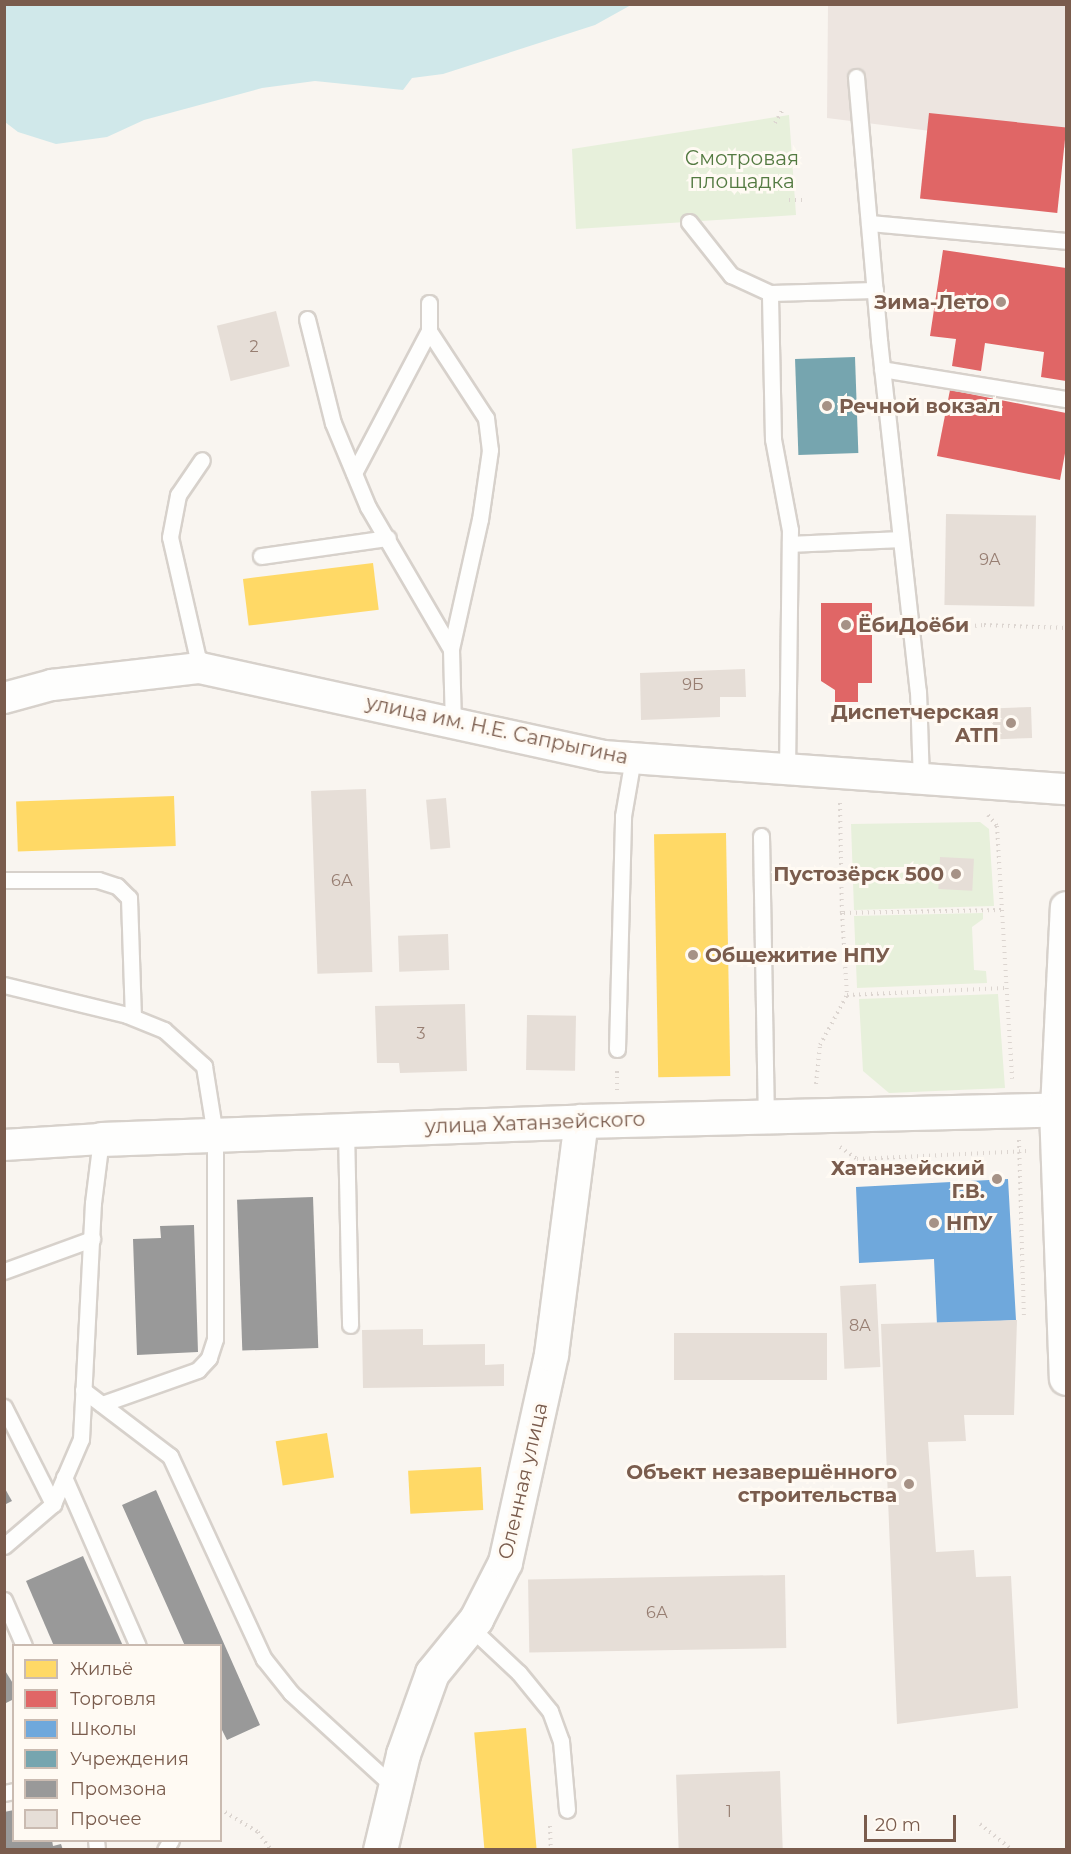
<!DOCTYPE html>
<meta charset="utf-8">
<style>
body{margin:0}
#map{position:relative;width:1071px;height:1854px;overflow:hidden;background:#f9f5f0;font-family:Montserrat,sans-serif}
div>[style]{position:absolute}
.industrial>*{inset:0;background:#ede5e0}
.green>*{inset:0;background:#e7f0db}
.water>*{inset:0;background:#d0e8ea}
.homes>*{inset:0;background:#ffd966;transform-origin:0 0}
.shops>*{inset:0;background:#e06666;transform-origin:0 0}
.schools>*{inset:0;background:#6fa8dc}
.public>*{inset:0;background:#76a5af;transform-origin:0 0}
.industry>*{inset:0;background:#999;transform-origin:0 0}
.building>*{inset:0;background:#e6ded7;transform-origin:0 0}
.path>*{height:4px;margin-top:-2px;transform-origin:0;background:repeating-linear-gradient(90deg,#dcd5d0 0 1.5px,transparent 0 6px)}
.roads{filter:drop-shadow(2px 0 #d7d1cb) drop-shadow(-2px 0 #d7d1cb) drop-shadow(0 2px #d7d1cb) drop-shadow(0 -2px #d7d1cb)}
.service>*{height:15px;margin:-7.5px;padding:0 7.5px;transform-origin:7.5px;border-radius:7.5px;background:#fefefd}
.minor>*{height:30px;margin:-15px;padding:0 15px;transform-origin:15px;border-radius:15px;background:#fefefd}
.tertiary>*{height:33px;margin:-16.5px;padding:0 16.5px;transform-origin:16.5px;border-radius:16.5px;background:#fefefd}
.secondary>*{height:33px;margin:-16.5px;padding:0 16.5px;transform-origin:16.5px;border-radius:16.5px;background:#fefefd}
.dots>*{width:16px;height:16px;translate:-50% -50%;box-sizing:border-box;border:3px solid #fffaf3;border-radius:50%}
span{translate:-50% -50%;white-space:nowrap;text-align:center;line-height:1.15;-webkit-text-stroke:6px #fffaf3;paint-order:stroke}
.number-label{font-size:16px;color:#977e72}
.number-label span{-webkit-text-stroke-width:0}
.park-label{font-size:20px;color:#537a41}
.poi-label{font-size:20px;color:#7a5c4d;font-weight:700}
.right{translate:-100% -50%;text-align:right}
.left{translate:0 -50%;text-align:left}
.street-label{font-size:20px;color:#7a5c4d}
.frame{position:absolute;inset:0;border:6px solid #7a5c4d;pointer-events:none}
.legend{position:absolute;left:12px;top:1644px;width:210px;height:198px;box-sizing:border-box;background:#fffaf3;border:2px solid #cabbb1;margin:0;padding:8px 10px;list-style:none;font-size:18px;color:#7a5c4d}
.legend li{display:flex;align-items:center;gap:12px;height:30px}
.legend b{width:30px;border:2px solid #cabbb1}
.scale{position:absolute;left:864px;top:1815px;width:92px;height:27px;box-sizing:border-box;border:3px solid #7a5c4d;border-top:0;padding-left:8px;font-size:18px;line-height:21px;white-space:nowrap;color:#7a5c4d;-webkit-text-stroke:4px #fffaf3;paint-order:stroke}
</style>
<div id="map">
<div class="industrial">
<i style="clip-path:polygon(828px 5px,1066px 5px,1066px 148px,827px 118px)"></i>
</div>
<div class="green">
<i style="clip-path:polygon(789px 115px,796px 215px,576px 229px,572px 149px)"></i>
<i style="clip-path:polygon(980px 822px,989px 829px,994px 906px,854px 910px,851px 824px)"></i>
<i style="clip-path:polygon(983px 913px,983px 919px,972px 927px,974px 970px,986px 971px,987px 983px,857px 988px,854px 916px)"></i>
<i style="clip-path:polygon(998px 994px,1005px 1088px,889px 1093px,863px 1071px,859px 999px)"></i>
</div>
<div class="water">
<i style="clip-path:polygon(4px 5px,5px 4px,631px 5px,595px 25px,443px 74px,412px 78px,403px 90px,315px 81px,262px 88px,144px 120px,107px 137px,56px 144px,18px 132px,5px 122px)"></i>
</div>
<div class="homes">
<i style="left:373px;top:563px;width:47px;height:131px;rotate:83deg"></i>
<i style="left:174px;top:796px;width:50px;height:158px;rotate:88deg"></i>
<i style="left:726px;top:833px;width:243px;height:72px;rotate:89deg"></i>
<i style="left:327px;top:1433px;width:45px;height:52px;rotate:81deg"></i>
<i style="left:481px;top:1467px;width:43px;height:73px;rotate:87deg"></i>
<i style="left:526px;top:1728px;width:122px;height:52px;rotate:85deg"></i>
</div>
<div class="shops">
<i style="left:929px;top:113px;width:138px;height:86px;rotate:6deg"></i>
<i style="clip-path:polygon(943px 250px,1066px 268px,1066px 381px,1041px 377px,1044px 352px,985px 343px,981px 371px,952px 366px,956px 339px,930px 336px)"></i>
<i style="clip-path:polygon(950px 390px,1066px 413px,1066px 448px,1060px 480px,937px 456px)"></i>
<i style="clip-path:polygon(821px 603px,872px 603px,872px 683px,858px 683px,858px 702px,835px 702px,835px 690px,821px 681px)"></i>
</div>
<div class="schools">
<i style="clip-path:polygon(1008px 1179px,1016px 1320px,937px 1325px,934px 1259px,859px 1263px,856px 1187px)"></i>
</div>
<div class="public">
<i style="left:855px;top:357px;width:96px;height:60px;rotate:88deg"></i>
</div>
<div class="industry">
<i style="left:313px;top:1197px;width:151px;height:76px;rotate:88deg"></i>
<i style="clip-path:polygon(194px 1225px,198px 1352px,137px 1355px,133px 1239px,161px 1238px,160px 1226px)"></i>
<i style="clip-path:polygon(4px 1487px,12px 1501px,4px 1505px)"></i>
<i style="clip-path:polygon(156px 1490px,260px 1725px,227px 1740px,220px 1726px,220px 1646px,185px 1646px,122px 1505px)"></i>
<i style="clip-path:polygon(83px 1556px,123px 1646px,54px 1646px,26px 1581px)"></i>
<i style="clip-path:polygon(4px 1669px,14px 1685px,14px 1699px,4px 1704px)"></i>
<i style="clip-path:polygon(14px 1810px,14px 1840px,52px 1840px,53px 1846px,61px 1844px,63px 1850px,4px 1850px,4px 1812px)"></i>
</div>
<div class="building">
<i style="left:276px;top:311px;width:57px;height:61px;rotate:76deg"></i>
<i style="left:946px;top:514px;width:90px;height:91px;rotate:1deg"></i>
<i style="clip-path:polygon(745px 669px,746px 697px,720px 697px,720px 717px,641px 720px,640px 673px)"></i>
<i style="left:1031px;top:707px;width:31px;height:40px;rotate:88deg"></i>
<i style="left:366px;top:789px;width:183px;height:55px;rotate:88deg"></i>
<i style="left:446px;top:798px;width:50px;height:20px;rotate:85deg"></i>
<i style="left:940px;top:857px;width:34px;height:32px;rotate:3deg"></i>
<i style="left:448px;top:934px;width:36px;height:50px;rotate:88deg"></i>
<i style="clip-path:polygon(465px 1004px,467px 1071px,400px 1073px,399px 1063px,377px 1063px,375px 1006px)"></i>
<i style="left:527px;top:1015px;width:49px;height:55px;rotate:1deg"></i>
<i style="left:876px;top:1284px;width:83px;height:36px;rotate:87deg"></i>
<i style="clip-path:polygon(1017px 1320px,1014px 1415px,964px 1415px,966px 1441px,928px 1442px,936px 1552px,974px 1550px,976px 1577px,1011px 1576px,1018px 1708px,897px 1724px,881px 1324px)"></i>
<i style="clip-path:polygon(423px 1329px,423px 1345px,485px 1344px,485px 1365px,504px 1364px,504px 1386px,363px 1388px,362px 1330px)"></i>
<i style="left:827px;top:1333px;width:47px;height:153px;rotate:90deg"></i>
<i style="left:785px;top:1575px;width:73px;height:257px;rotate:89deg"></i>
<i style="left:780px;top:1771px;width:79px;height:104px;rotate:88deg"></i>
</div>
<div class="path">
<i style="left:775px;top:123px;width:14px;rotate:-60deg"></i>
<i style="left:789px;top:200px;width:13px"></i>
<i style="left:933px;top:629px;width:51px;rotate:-4.5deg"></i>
<i style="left:984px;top:625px;width:82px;rotate:2.1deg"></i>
<i style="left:840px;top:803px;width:110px;rotate:89deg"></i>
<i style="left:988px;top:815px;width:14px;rotate:51deg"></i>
<i style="left:997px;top:826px;width:253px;rotate:86.6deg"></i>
<i style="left:1001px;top:910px;width:159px;rotate:178.9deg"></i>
<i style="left:842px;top:913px;width:82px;rotate:86.5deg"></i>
<i style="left:847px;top:995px;width:158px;rotate:-2.5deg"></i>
<i style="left:617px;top:1071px;width:19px;rotate:90deg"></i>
<i style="left:816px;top:1084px;width:39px;rotate:-84deg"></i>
<i style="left:820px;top:1045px;width:57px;rotate:-61.6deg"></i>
<i style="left:1019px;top:1140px;width:175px;rotate:88.4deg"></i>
<i style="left:840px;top:1147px;width:21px;rotate:35deg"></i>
<i style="left:857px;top:1159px;width:170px;rotate:-2.7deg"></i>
<i style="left:220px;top:1809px;width:44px;rotate:31.2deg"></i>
<i style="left:258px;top:1832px;width:22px;rotate:54deg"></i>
<i style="left:980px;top:1824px;width:41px;rotate:39.1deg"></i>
<i style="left:550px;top:1826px;width:24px;rotate:88deg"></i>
</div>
<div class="roads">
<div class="service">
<i style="left:856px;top:77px;width:264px;rotate:85deg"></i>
<i style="left:879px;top:340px;width:353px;rotate:83.7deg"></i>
<i style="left:918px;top:691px;width:89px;rotate:88.1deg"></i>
<i style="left:689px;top:222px;width:68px;rotate:51.6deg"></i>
<i style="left:731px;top:275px;width:43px;rotate:24.8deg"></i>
<i style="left:869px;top:223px;width:198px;rotate:5.2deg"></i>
<i style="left:307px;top:319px;width:107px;rotate:76deg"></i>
<i style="left:333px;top:423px;width:91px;rotate:67.4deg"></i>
<i style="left:368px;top:507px;width:164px;rotate:59.7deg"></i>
<i style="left:451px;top:649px;width:75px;rotate:88.5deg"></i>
<i style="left:429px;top:331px;width:104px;rotate:56.8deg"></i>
<i style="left:486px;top:418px;width:32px;rotate:83deg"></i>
<i style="left:490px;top:450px;width:70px;rotate:98.2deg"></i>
<i style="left:480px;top:519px;width:133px;rotate:102.6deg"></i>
<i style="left:882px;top:369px;width:186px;rotate:9.3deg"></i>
<i style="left:354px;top:473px;width:161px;rotate:-62.2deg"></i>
<i style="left:429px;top:331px;width:28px;rotate:-90deg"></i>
<i style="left:790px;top:544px;width:110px;rotate:-2.6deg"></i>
<i style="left:261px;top:556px;width:128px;rotate:-8.1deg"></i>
<i style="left:200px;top:668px;width:134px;rotate:-102.9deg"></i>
<i style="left:170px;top:537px;width:43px;rotate:-79.2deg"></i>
<i style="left:178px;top:495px;width:42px;rotate:-55.6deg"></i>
<i style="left:787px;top:772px;width:242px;rotate:-89.3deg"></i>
<i style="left:790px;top:530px;width:93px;rotate:-100.6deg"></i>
<i style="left:773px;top:439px;width:146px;rotate:-91.2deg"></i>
<i style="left:770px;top:293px;width:105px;rotate:-1.6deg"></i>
<i style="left:761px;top:836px;width:280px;rotate:89deg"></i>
<i style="left:4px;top:880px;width:94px"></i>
<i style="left:98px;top:880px;width:20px;rotate:18deg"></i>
<i style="left:117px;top:886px;width:17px;rotate:45deg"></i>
<i style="left:129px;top:898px;width:119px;rotate:88.1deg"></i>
<i style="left:4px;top:985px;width:127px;rotate:13.7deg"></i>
<i style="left:127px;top:1015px;width:40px;rotate:22deg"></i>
<i style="left:164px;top:1030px;width:54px;rotate:42deg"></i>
<i style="left:204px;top:1066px;width:70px;rotate:80.9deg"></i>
<i style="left:215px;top:1135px;width:204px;rotate:90deg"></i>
<i style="left:215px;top:1339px;width:20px;rotate:108deg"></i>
<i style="left:209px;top:1358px;width:16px;rotate:133deg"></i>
<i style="left:198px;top:1370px;width:102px;rotate:160.5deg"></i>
<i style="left:617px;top:1049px;width:233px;rotate:-88.5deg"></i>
<i style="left:623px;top:816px;width:59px;rotate:-80.2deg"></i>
<i style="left:346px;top:1130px;width:195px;rotate:88.8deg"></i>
<i style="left:4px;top:1271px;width:94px;rotate:-20deg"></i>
<i style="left:83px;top:1390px;width:109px;rotate:37.2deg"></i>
<i style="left:170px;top:1456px;width:224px;rotate:65.2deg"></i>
<i style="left:264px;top:1659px;width:43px;rotate:51.5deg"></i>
<i style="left:291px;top:1693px;width:142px;rotate:42.4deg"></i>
<i style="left:4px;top:1407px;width:109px;rotate:63.2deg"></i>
<i style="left:64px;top:1477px;width:184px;rotate:66.4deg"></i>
<i style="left:4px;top:1546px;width:65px;rotate:-40.6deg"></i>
<i style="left:53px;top:1504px;width:71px;rotate:-66.7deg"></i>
<i style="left:81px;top:1439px;width:236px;rotate:-87.1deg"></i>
<i style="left:93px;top:1203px;width:64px;rotate:-82.9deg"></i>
<i style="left:4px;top:1600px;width:50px;rotate:66.5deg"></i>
<i style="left:470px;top:1627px;width:67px;rotate:43.2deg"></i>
<i style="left:519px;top:1673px;width:49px;rotate:50.8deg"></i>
<i style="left:550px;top:1711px;width:32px;rotate:70deg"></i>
<i style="left:561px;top:1741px;width:69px;rotate:85deg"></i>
<i style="left:4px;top:1793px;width:10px;rotate:-11deg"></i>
<i style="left:96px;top:1840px;width:10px;rotate:84deg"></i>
<i style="left:165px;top:1850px;width:12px;rotate:-59deg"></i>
</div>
<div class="minor">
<i style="left:4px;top:698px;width:50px;rotate:-15.2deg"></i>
<i style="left:52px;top:685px;width:149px;rotate:-6.6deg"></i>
<i style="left:200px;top:668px;width:413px;rotate:12.3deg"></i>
<i style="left:604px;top:756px;width:463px;rotate:4.1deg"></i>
<i style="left:1056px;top:1109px;width:202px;rotate:-87.2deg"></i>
<i style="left:4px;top:1145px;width:97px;rotate:-3.5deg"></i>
</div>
<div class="tertiary">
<i style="left:101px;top:1139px;width:480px;rotate:-2.1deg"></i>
<i style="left:581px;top:1121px;width:475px;rotate:-1.4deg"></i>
<i style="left:380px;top:1850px;width:99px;rotate:-76.5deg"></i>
<i style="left:403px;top:1754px;width:86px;rotate:-70.3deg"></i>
<i style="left:432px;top:1673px;width:70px;rotate:-50.8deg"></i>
<i style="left:476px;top:1619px;width:64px;rotate:-63deg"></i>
<i style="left:505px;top:1562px;width:213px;rotate:-77.5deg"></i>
<i style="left:551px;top:1354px;width:235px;rotate:-82.7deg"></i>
</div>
<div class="secondary">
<i style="left:1066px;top:1108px;width:10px;rotate:174deg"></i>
<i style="left:1056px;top:1109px;width:269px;rotate:87.9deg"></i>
</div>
</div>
<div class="dots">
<i style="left:1001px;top:302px;background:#a69286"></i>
<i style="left:827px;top:406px;background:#a69286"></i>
<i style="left:846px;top:625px;background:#a69286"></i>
<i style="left:1011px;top:723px;background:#a69286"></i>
<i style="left:956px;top:874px;background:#a69286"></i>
<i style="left:693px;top:955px;background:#a69286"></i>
<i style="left:997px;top:1179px;background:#a69286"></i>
<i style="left:934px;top:1223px;background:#a69286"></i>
<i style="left:909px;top:1484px;background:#a69286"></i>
</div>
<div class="number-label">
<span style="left:254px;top:347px">2</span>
<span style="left:990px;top:560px">9А</span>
<span style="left:693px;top:685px">9Б</span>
<span style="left:342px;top:881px">6А</span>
<span style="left:421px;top:1034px">3</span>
<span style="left:860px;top:1326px">8А</span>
<span style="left:657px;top:1613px">6А</span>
<span style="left:729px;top:1812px">1</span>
</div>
<div class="park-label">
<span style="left:742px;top:170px">Смотровая<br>площадка</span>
</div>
<div class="poi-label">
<span class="right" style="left:989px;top:302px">Зима-Лето</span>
<span class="left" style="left:839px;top:406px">Речной вокзал</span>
<span class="left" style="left:858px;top:625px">ЁбиДоёби</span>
<span class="right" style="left:999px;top:724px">Диспетчерская<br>АТП</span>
<span class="right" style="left:944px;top:874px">Пустозёрск 500</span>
<span class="left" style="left:705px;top:955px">Общежитие НПУ</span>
<span class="right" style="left:985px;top:1180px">Хатанзейский<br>Г.В.</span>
<span class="left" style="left:946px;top:1223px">НПУ</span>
<span class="right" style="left:897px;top:1484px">Объект незавершённого<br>строительства</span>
</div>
<div class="street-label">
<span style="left:497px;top:730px;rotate:12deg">улица им. Н.Е. Сапрыгина</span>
<span style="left:535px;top:1123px;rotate:-2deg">улица Хатанзейского</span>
<span style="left:523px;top:1481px;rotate:-77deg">Оленная улица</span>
</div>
<div class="frame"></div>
<ul class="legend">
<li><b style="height:16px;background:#ffd966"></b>Жильё</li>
<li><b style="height:16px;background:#e06666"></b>Торговля</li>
<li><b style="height:16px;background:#6fa8dc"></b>Школы</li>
<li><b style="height:16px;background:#76a5af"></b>Учреждения</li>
<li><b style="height:16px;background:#999"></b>Промзона</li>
<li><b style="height:16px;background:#e6ded7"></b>Прочее</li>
</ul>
<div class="scale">20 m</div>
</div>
